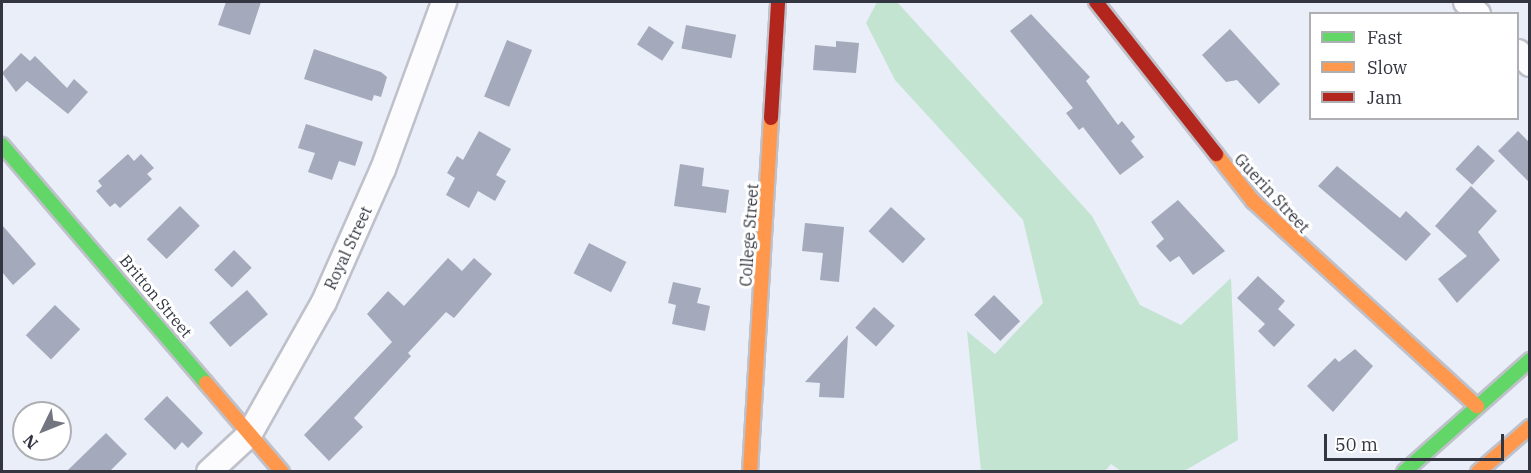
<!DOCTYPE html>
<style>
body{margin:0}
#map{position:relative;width:1531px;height:473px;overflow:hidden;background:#eaeef8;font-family:"IBM Plex Serif",serif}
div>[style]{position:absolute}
.green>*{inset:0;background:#c4e4d2}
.building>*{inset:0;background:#a4a9bb;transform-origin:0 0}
.roads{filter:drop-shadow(2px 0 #bfc1ca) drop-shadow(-2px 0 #bfc1ca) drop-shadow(0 2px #bfc1ca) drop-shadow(0 -2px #bfc1ca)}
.street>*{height:24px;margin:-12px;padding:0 12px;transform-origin:12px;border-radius:12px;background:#fcfcfe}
.fast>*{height:14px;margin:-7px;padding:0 7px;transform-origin:7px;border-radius:7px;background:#63d668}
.slow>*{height:14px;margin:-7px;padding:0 7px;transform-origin:7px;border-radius:7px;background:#ff974d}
.jam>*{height:14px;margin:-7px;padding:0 7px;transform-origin:7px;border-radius:7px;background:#b3261e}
span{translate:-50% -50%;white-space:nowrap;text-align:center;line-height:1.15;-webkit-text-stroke:6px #fff;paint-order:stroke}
.street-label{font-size:16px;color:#333640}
.frame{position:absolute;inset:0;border:3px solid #333640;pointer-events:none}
.legend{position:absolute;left:1309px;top:12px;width:210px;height:108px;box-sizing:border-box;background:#fff;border:2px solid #adafb3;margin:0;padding:8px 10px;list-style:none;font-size:18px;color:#333640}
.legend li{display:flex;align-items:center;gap:12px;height:30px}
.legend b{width:30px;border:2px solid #adafb3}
.north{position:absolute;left:12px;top:401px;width:60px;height:60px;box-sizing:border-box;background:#fff;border:2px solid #adafb3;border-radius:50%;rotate:227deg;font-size:16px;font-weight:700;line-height:24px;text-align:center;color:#333640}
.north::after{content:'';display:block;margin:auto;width:21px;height:27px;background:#737680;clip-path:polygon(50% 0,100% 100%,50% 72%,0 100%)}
.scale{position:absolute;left:1324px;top:434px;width:180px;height:27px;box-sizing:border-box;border:3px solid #333640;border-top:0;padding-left:8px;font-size:18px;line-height:21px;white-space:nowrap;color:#333640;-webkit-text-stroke:4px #fff;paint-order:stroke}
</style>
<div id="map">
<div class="green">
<i style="clip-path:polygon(877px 2px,897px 2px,1092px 216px,1140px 305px,1181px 325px,1231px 278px,1238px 440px,1184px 471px,1121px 471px,1111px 464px,1105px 471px,981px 471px,967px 331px,995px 354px,1043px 303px,1023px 220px,895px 80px,866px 23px)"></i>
</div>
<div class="building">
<i style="clip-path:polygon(226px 2px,261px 2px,250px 35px,218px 25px)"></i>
<i style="clip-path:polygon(1031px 14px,1090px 77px,1086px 81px,1118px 125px,1122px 121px,1135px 137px,1131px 141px,1144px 157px,1120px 175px,1083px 127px,1079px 130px,1066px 113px,1073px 108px,1010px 31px)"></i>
<i style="left:686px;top:25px;width:51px;height:24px;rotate:11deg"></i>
<i style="left:649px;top:26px;width:30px;height:22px;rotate:33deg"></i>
<i style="clip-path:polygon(1230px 29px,1280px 84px,1259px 104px,1237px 80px,1226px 82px,1202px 55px)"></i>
<i style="left:507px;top:40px;width:27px;height:61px;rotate:22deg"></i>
<i style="clip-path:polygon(836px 41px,859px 43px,856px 73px,813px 70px,815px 45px,836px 47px)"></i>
<i style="clip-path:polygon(314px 49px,381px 72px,387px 77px,381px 97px,374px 95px,372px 101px,304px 79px)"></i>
<i style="clip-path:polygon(21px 53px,30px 61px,35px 56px,67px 88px,74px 79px,88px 92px,68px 114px,27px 81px,16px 92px,2px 73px)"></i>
<i style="clip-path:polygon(306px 124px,363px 142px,355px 166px,339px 161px,332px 180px,308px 172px,315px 153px,298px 148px)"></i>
<i style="clip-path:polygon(479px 131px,511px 149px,496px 175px,506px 181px,495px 201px,478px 191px,469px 208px,446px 195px,455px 178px,447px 173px,457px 156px,463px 160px)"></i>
<i style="clip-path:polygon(1518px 131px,1530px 143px,1530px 183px,1498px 151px)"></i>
<i style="left:1478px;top:145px;width:23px;height:33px;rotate:43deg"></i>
<i style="clip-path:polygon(128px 154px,134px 161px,141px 154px,154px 168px,147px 174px,152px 179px,120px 208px,115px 203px,110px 207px,96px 191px,102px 186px,98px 181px)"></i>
<i style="clip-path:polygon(680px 164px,704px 168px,702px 186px,729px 190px,726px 213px,674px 206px)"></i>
<i style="clip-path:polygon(1337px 166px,1400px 218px,1406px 211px,1431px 234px,1406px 261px,1318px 186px)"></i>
<i style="clip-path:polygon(1471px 186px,1497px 211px,1478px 232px,1500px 260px,1457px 303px,1438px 279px,1467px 256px,1435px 226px)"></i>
<i style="clip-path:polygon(1178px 200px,1225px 251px,1193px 275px,1179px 256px,1170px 262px,1156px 246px,1164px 239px,1151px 222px)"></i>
<i style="left:180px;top:206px;width:28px;height:47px;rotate:45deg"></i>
<i style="left:891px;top:207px;width:47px;height:33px;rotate:43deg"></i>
<i style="clip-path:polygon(805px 223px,844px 227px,839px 282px,820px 280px,823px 253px,802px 251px)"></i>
<i style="clip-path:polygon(2px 225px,36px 264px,13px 285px,2px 272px)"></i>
<i style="left:589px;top:243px;width:42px;height:34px;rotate:27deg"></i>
<i style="left:234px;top:250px;width:25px;height:28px;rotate:45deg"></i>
<i style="clip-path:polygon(448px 258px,462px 271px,474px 258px,492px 274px,454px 318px,446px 312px,408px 353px,411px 356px,354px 418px,363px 427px,329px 461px,304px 435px,392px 342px,367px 314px,388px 291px,404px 306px)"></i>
<i style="clip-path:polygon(1258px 276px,1285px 301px,1278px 309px,1295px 325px,1274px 347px,1258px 331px,1265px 324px,1237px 298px)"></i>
<i style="clip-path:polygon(673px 282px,701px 288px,697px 303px,710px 306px,705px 331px,672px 324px,676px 305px,668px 303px)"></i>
<i style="left:247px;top:290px;width:32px;height:50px;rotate:49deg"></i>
<i style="left:994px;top:295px;width:37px;height:28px;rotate:45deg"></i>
<i style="left:55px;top:305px;width:35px;height:42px;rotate:44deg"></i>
<i style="left:874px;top:307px;width:28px;height:28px;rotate:42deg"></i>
<i style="clip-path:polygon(848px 335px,844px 398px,819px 397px,820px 383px,805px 382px)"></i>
<i style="clip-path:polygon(1355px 349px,1373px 366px,1333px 412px,1307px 386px,1335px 358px,1339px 362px)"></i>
<i style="clip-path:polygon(167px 396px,203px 433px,188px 448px,182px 442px,175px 450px,144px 419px)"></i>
<i style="clip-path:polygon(106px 433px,127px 454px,110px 471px,67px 471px)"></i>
</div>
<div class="roads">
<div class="street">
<i style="left:1466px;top:2px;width:17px;rotate:45deg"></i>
<i style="left:1518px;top:52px;width:17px;rotate:45deg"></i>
<i style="left:209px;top:472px;width:54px;rotate:-42.8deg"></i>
<i style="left:249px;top:435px;width:153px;rotate:-60.6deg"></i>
<i style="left:324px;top:302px;width:145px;rotate:-66.1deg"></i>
<i style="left:383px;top:169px;width:178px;rotate:-69.9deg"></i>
</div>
<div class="fast">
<i style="left:2px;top:145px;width:313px;rotate:49.4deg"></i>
<i style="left:1404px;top:472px;width:169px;rotate:-41.6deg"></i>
</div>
<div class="slow">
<i style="left:1216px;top:154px;width:60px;rotate:51.8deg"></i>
<i style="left:1253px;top:201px;width:304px;rotate:42.5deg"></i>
<i style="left:206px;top:383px;width:117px;rotate:49.5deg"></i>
<i style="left:750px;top:472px;width:355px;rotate:-86.6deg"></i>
<i style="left:1478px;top:472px;width:69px;rotate:-40.9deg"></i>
</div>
<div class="jam">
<i style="left:1096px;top:2px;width:194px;rotate:51.7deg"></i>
<i style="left:771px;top:118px;width:116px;rotate:-86.5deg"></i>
</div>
</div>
<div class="street-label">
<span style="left:1272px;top:193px;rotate:47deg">Guerin Street</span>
<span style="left:749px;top:235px;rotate:-86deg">College Street</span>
<span style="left:348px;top:248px;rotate:-65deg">Royal Street</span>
<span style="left:156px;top:296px;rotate:50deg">Britton Street</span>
</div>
<div class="frame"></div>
<ul class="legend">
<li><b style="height:8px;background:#63d668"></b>Fast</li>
<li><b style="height:8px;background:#ff974d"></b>Slow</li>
<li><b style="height:8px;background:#b3261e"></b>Jam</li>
</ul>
<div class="north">N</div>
<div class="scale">50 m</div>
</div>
